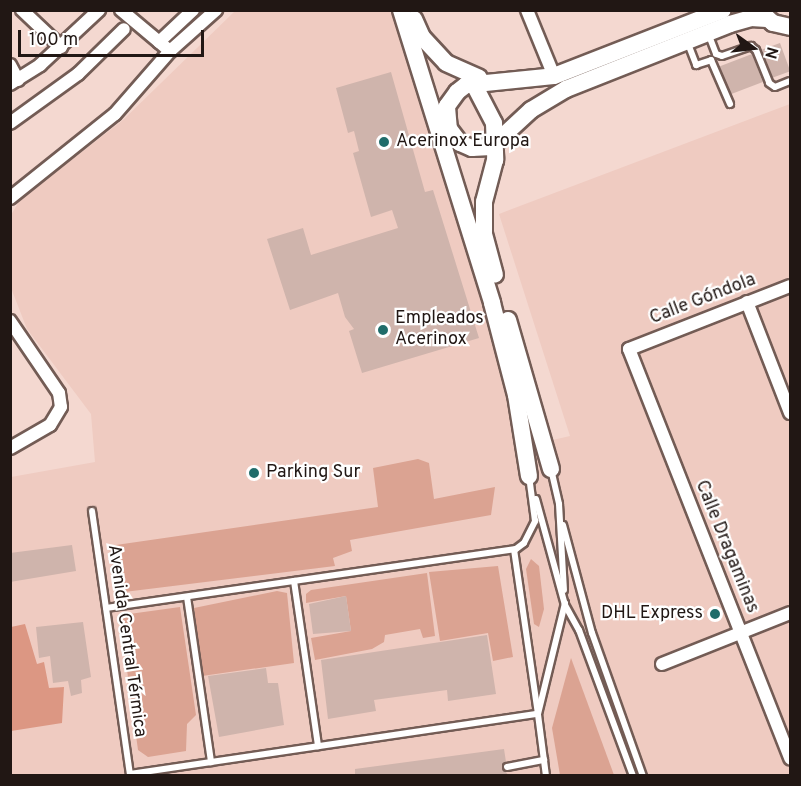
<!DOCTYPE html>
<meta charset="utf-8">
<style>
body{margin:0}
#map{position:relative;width:801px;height:786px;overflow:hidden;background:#f4d8d0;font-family:Overpass,sans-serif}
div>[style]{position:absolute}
.built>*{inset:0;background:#efcbc1}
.green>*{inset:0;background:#dba392}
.forest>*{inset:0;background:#dc9783}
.building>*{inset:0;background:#cfb4ac;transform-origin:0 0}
.roads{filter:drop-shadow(2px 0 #735c55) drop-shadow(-2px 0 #735c55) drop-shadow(0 2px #735c55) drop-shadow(0 -2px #735c55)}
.lane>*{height:6px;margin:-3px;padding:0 3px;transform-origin:3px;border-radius:3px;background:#fff}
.street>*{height:12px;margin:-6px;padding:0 6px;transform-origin:6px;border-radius:6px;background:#fff}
.secondary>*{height:16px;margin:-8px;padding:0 8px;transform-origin:8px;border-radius:8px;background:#fff}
.dots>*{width:16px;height:16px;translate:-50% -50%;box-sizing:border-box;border:3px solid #fff;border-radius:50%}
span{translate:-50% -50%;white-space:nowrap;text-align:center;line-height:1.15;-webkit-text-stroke:4.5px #fff;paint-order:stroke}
.poi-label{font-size:18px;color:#211714}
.left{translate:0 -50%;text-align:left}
.right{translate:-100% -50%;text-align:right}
.street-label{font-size:18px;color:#211714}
.frame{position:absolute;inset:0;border:12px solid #211714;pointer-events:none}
.north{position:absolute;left:723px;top:18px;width:60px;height:60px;-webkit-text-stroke:4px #fff;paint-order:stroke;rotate:105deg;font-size:16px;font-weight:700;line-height:24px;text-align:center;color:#211714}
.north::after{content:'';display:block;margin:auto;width:21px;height:27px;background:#211714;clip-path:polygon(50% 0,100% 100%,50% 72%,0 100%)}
.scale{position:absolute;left:18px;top:30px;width:186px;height:27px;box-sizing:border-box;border:3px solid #211714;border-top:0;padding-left:8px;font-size:18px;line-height:21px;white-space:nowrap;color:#211714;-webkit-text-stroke:4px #fff;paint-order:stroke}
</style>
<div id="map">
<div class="built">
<i style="clip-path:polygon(235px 11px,396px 11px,496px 341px,522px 447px,570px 436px,499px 214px,790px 104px,790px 775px,11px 776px,11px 477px,95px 462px,91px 414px,27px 329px,11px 288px,11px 215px,20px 200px,123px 120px)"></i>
</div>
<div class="green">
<i style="clip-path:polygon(418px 459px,429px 463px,434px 499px,495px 487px,491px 515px,350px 540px,352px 551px,333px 558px,335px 566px,116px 593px,109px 546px,378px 507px,373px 468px)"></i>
<i style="clip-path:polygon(531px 559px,539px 566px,544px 609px,539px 627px,534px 624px,526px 569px)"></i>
<i style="clip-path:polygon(498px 566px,513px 657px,493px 661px,488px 633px,440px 641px,429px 572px)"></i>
<i style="clip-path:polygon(427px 573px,435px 636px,423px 638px,420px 629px,385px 635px,384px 642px,372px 649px,315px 660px,311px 638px,351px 631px,346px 596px,306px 603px,306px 594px,311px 590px)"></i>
<i style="clip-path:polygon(277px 591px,287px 593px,294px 663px,202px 676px,194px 608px)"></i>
<i style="clip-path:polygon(180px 607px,196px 715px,187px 724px,186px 751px,148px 757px,138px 750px,120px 619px,122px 615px)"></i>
<i style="clip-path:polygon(571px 658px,614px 775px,560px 775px,552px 728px)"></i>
</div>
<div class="forest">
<i style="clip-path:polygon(25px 624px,37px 664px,44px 662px,49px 688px,64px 687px,62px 723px,11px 731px,11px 627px)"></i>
</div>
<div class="building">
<i style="left:780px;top:43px;width:30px;height:19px;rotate:70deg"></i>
<i style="left:752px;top:54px;width:30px;height:35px;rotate:69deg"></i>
<i style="clip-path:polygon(391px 72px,425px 192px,433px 190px,479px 338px,362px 373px,349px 331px,354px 329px,345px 317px,338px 293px,290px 310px,267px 239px,303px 228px,311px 255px,398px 228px,392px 210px,371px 217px,353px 153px,359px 151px,354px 131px,348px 133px,336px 88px)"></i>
<i style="clip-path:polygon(72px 545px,76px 571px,10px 582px,10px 553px)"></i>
<i style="clip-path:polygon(346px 596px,351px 631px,313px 634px,309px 604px)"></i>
<i style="clip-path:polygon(83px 622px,91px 677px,81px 680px,82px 693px,71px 696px,68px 681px,53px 683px,50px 656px,39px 658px,36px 627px)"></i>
<i style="clip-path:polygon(487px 635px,496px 694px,448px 701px,447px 690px,374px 700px,376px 711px,328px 719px,321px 660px)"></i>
<i style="clip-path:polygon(266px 668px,268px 683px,278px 683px,284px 725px,219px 737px,208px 676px)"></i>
<i style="clip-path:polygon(504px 749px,506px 762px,502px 767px,509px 776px,355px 776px,355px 769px)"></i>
</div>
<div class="roads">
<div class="lane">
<i style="left:708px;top:33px;width:22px;rotate:69deg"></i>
<i style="left:716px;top:54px;width:6px;rotate:18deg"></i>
<i style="left:722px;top:56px;width:31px;rotate:-19deg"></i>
<i style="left:751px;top:46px;width:6px;rotate:39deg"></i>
<i style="left:756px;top:50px;width:35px;rotate:68deg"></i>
<i style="left:769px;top:83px;width:7px;rotate:34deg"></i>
<i style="left:775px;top:87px;width:16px;rotate:-22deg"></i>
<i style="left:687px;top:41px;width:26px;rotate:69deg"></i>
<i style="left:696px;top:65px;width:16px;rotate:-18deg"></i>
<i style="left:711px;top:60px;width:48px;rotate:66.6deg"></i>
<i style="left:551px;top:469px;width:36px;rotate:77deg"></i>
<i style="left:559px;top:504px;width:86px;rotate:86.7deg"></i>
<i style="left:536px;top:499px;width:110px;rotate:74.7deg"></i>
<i style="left:565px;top:605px;width:29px;rotate:61deg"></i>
<i style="left:579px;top:630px;width:156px;rotate:69.7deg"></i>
<i style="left:92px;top:511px;width:268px;rotate:81.8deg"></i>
<i style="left:563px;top:525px;width:112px;rotate:75deg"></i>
<i style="left:592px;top:633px;width:152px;rotate:70.4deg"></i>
<i style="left:294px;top:581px;width:167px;rotate:81.7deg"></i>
<i style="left:187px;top:597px;width:167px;rotate:81.7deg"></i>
<i style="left:106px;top:608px;width:414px;rotate:-8.2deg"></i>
<i style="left:516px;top:549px;width:10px;rotate:-37deg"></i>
<i style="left:524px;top:543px;width:25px;rotate:-63deg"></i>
<i style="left:535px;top:521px;width:45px;rotate:-97.6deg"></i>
<i style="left:507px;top:767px;width:38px;rotate:-11deg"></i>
<i style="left:130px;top:774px;width:412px;rotate:-8.4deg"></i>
<i style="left:538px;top:714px;width:166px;rotate:-98.3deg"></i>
<i style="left:546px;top:776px;width:63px;rotate:-97.4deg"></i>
<i style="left:538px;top:714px;width:114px;rotate:-76.3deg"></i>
</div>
<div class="street">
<i style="left:22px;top:10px;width:54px;rotate:43.5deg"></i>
<i style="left:121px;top:10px;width:64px;rotate:39.9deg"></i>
<i style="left:527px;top:10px;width:71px;rotate:67.8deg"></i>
<i style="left:159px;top:42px;width:47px;rotate:-43.3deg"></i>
<i style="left:10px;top:65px;width:17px;rotate:62deg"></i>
<i style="left:10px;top:84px;width:36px;rotate:-32deg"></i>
<i style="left:40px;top:65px;width:81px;rotate:-43deg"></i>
<i style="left:10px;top:123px;width:84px;rotate:-35.8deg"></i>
<i style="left:78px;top:74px;width:64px;rotate:-44.4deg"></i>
<i style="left:10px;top:198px;width:134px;rotate:-38.7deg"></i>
<i style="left:115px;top:114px;width:84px;rotate:-48.9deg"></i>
<i style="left:170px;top:51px;width:62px;rotate:-41.7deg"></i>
<i style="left:790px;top:286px;width:173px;rotate:158.6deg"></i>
<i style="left:629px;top:349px;width:440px;rotate:68.5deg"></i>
<i style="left:747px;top:302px;width:119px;rotate:68.8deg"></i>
<i style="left:10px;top:321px;width:87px;rotate:55.8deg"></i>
<i style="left:59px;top:393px;width:14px;rotate:82deg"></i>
<i style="left:61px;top:407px;width:21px;rotate:121deg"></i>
<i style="left:50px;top:425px;width:46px;rotate:150.1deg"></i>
<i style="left:662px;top:664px;width:138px;rotate:-21.7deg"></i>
</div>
<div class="secondary">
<i style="left:401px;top:10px;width:307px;rotate:72.7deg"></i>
<i style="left:492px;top:303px;width:95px;rotate:75.4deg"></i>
<i style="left:516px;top:395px;width:82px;rotate:80.9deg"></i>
<i style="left:761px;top:12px;width:16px;rotate:43deg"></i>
<i style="left:773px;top:23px;width:17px;rotate:13deg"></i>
<i style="left:414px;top:19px;width:20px;rotate:66deg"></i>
<i style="left:422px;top:37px;width:35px;rotate:47deg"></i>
<i style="left:446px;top:63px;width:36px;rotate:24deg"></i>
<i style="left:469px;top:75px;width:54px;rotate:62.5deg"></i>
<i style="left:494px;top:123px;width:37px;rotate:88deg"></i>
<i style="left:495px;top:160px;width:43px;rotate:104.7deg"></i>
<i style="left:484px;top:202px;width:32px;rotate:90deg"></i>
<i style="left:484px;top:234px;width:42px;rotate:75deg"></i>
<i style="left:444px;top:122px;width:26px;rotate:53deg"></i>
<i style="left:460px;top:143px;width:13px;rotate:23deg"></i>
<i style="left:472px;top:148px;width:19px;rotate:-3deg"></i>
<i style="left:491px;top:147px;width:54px;rotate:-42.8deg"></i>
<i style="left:531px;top:110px;width:41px;rotate:-31deg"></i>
<i style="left:566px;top:89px;width:176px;rotate:-21.6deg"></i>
<i style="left:730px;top:24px;width:22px;rotate:-16deg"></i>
<i style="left:751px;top:18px;width:16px;rotate:4deg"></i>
<i style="left:449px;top:130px;width:24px;rotate:-95deg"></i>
<i style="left:447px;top:106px;width:17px;rotate:-54deg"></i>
<i style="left:457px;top:92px;width:11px;rotate:-38deg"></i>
<i style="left:466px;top:85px;width:88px;rotate:-5.8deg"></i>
<i style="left:554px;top:76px;width:181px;rotate:-21.3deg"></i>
<i style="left:508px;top:320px;width:155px;rotate:73.9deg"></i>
</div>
</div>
<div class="dots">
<i style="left:384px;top:142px;background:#206c6a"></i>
<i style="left:383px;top:330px;background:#206c6a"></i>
<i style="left:254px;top:473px;background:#206c6a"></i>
<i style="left:715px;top:614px;background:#206c6a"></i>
</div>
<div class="poi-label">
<span class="left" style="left:396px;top:142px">Acerinox Europa</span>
<span class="left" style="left:395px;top:330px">Empleados<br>Acerinox</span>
<span class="left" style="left:266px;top:473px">Parking Sur</span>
<span class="right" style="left:703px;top:614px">DHL Express</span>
</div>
<div class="street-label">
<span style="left:703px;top:300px;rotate:-21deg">Calle Góndola</span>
<span style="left:726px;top:547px;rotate:68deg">Calle Dragaminas</span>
<span style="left:126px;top:641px;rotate:82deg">Avenida Central Térmica</span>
</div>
<div class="frame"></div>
<div class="north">N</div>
<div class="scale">100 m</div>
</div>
